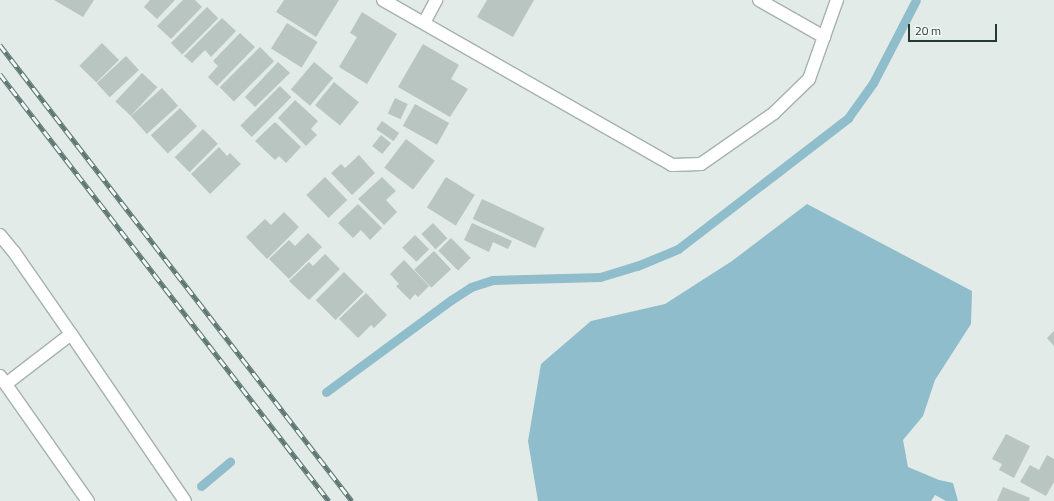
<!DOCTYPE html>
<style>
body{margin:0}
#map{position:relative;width:1054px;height:501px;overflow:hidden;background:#e2ebe8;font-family:"Titillium Web",sans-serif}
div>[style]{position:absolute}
.water>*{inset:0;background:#8fbdcb}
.stream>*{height:9px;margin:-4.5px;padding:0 4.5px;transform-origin:4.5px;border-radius:4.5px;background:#8fbdcb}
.building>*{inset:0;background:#b8c5c1;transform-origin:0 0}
.roads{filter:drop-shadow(1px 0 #a5b2af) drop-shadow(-1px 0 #a5b2af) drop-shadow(0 1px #a5b2af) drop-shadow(0 -1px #a5b2af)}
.service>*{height:12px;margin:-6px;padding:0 6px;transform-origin:6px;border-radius:6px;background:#fff}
.minor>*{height:12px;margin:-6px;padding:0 6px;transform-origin:6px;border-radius:6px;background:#fff}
.tertiary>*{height:12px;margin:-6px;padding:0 6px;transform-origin:6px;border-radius:6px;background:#fff}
.rail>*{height:4.5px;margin-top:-2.25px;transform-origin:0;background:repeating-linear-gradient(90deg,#f2f8f5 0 9px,#5e7671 0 18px);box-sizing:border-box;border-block:1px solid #5e7671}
span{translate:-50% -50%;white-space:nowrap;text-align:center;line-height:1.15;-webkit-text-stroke:3.5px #f2f8f5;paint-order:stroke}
.scale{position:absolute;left:908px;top:24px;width:89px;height:18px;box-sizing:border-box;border:2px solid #243a36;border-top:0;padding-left:5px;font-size:12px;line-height:14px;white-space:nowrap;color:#243a36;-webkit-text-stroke:3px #f2f8f5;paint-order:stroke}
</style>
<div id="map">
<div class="water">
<i style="clip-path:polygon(807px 204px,972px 291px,971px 324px,935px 380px,923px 416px,903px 440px,908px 467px,939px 480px,953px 483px,958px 501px,946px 501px,935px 495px,931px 501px,538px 501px,528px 441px,541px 364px,591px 321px,665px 304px,732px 261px)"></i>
</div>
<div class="stream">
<i style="left:326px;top:392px;width:155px;rotate:-36.4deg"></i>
<i style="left:451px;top:300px;width:24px;rotate:-33deg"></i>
<i style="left:471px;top:287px;width:23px;rotate:-18deg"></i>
<i style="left:493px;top:280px;width:107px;rotate:-1.6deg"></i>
<i style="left:600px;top:277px;width:39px;rotate:-17deg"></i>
<i style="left:637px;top:266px;width:44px;rotate:-22.5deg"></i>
<i style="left:678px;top:249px;width:215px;rotate:-37.6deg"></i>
<i style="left:848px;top:118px;width:43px;rotate:-54.5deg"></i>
<i style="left:873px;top:83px;width:93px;rotate:-62.6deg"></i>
<i style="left:201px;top:486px;width:38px;rotate:-40deg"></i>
</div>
<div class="building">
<i style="clip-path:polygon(54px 0,94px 0,83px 17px)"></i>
<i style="clip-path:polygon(150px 0,175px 0,157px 19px,144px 7px)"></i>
<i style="clip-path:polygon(183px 0,195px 0,202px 7px,171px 39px,157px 26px)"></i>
<i style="clip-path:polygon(284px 0,339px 0,316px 37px,276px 12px)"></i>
<i style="clip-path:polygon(487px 0,534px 0,513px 37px,477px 17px)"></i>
<i style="left:207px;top:7px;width:16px;height:51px;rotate:45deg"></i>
<i style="clip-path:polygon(362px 12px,397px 34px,367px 84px,339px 67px,357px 37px,350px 33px)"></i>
<i style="clip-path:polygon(222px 18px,236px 31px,211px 57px,205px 50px,192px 63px,184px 56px)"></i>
<i style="left:287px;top:23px;width:36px;height:30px;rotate:32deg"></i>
<i style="clip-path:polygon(240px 33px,255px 47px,217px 86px,208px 77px,218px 66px,213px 61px)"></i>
<i style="left:102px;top:43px;width:24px;height:32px;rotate:45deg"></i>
<i style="clip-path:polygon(423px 44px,459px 65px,451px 79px,468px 89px,450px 117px,398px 87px)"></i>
<i style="left:260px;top:47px;width:20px;height:57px;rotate:45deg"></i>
<i style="left:126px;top:56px;width:19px;height:40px;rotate:47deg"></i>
<i style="clip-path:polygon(278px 62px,290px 73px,255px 107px,245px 97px)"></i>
<i style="left:314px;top:62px;width:25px;height:36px;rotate:40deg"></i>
<i style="left:142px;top:73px;width:21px;height:39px;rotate:43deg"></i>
<i style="left:334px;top:82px;width:32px;height:30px;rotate:39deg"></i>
<i style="left:280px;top:86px;width:16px;height:56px;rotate:45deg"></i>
<i style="left:162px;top:88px;width:24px;height:42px;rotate:48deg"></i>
<i style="left:395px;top:98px;width:14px;height:17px;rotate:25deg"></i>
<i style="clip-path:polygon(295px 100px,318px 121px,311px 129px,317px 135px,306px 146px,278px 118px)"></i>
<i style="left:415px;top:104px;width:39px;height:25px;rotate:29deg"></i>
<i style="left:180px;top:108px;width:25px;height:40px;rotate:47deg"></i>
<i style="left:382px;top:121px;width:21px;height:10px;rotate:35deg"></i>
<i style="clip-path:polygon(275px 122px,301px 147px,286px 163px,279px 156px,275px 160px,255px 141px)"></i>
<i style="left:203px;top:129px;width:21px;height:40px;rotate:45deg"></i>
<i style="left:381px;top:135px;width:13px;height:14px;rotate:39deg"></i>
<i style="left:406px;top:139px;width:36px;height:36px;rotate:37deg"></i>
<i style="clip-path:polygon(219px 147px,227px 156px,230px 153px,241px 164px,210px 194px,191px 174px)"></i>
<i style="clip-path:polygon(359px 155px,375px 173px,352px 195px,331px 173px,341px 164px,345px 168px)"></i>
<i style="left:325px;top:177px;width:32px;height:26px;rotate:46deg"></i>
<i style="clip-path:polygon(382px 177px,396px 191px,386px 200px,397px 212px,384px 225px,358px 199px)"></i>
<i style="left:446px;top:177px;width:34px;height:36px;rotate:32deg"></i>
<i style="left:482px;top:199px;width:69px;height:22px;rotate:25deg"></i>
<i style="clip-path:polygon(358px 204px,382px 228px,370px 240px,361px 230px,353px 238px,338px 223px)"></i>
<i style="clip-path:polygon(284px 212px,299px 227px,267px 259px,246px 237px,265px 219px,271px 225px)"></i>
<i style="left:433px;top:223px;width:21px;height:16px;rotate:47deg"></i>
<i style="clip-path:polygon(472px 223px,512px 241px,508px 249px,493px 242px,489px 252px,464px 240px)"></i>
<i style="clip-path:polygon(308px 233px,322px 247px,289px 279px,269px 259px,289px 240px,295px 246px)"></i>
<i style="left:415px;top:235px;width:20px;height:18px;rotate:45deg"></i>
<i style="left:451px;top:238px;width:28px;height:18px;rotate:45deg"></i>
<i style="left:434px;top:251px;width:25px;height:27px;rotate:47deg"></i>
<i style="clip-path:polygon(325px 254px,340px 269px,309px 300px,289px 281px,309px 262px,313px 266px)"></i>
<i style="clip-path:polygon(404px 260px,429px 286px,418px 297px,415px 294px,410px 300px,396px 286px,399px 284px,390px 274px)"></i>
<i style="left:344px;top:272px;width:28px;height:40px;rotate:45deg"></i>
<i style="clip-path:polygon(366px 293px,387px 315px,374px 328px,371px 325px,358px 338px,339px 319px)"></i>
<i style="clip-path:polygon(1054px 331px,1054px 346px,1047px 338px)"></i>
<i style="clip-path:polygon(1006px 434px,1030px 446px,1014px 478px,999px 470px,1002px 464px,992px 459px)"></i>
<i style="clip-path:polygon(1047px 455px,1054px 459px,1054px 482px,1046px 496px,1020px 482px,1030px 465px,1039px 470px)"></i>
<i style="clip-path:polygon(1003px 487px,1030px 498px,1029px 501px,997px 501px)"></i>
</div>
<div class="roads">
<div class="service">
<i style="left:0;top:376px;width:153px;rotate:54.9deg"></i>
</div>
<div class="minor">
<i style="left:383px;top:0;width:333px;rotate:29.7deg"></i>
<i style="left:672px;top:165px;width:29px;rotate:-2deg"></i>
<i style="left:701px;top:164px;width:89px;rotate:-34.9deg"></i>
<i style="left:774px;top:113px;width:49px;rotate:-44.2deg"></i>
<i style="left:809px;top:79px;width:84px;rotate:-70.5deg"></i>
<i style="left:759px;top:0;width:75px;rotate:29.6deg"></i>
<i style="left:424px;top:23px;width:26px;rotate:-62deg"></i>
<i style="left:6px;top:384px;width:82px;rotate:-37.6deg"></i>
</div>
<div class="tertiary">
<i style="left:0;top:235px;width:22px;rotate:51deg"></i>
<i style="left:14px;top:252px;width:100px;rotate:55.2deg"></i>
<i style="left:71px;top:334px;width:202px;rotate:55.7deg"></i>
</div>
</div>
<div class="rail">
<i style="left:0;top:45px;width:576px;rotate:52.33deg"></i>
<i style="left:0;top:74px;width:539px;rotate:52.39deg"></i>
</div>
<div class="scale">20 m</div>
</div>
